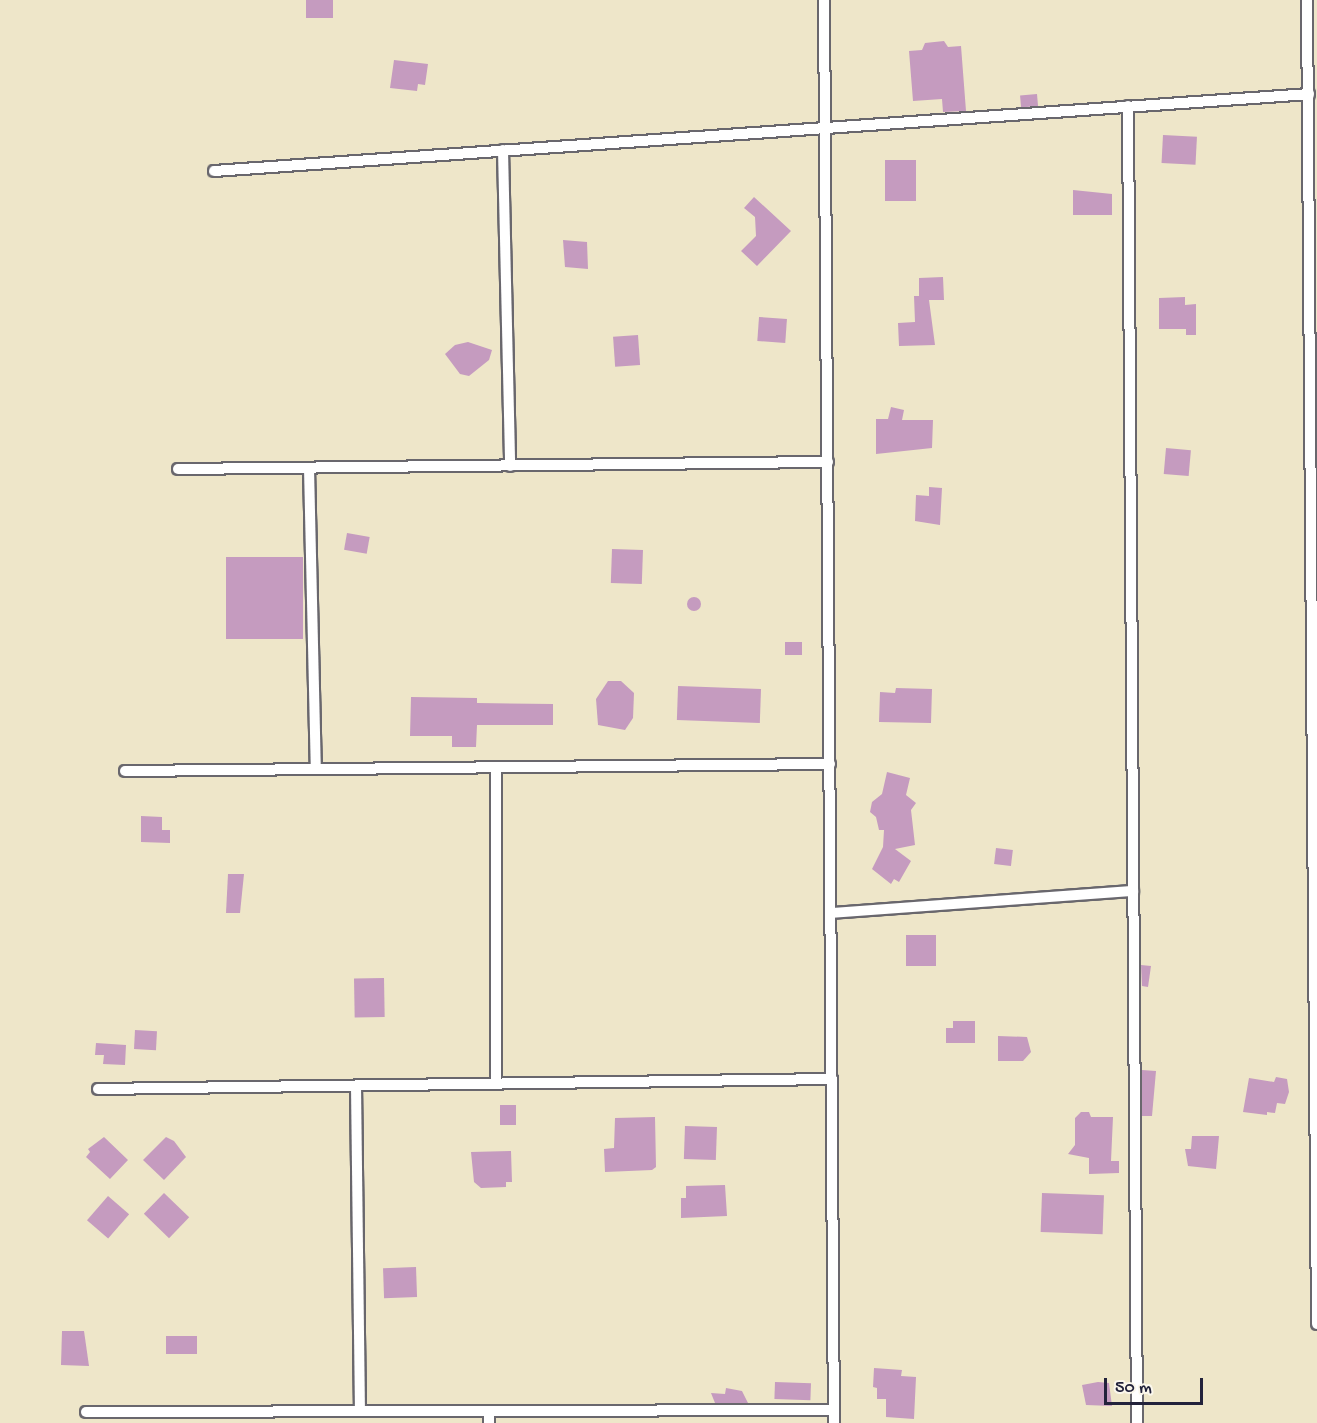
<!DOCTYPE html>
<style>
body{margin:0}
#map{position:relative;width:1317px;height:1423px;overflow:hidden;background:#eee6c9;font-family:"Gochi Hand",sans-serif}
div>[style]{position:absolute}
.building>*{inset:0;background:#c59bbf;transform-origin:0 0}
.round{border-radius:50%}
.roads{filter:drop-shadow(2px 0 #69676d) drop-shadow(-2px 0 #69676d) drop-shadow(0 2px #69676d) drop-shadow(0 -2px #69676d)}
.street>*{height:10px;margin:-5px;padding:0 5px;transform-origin:5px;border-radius:5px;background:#fff}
span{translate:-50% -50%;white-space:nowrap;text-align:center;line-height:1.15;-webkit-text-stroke:4.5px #fbf7ec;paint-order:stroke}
.scale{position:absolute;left:1104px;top:1378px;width:99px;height:27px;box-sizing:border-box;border:3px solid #22223b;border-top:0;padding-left:8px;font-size:18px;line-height:21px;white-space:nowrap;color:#22223b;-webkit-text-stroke:4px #fbf7ec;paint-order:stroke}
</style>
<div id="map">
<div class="building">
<i style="left:306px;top:0;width:27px;height:18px"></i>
<i style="clip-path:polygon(944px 41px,948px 47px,961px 46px,966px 111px,943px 112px,942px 99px,913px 101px,909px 51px,922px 50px,925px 43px)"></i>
<i style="clip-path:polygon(394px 60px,428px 64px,425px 85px,418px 84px,417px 91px,390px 88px)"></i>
<i style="left:1037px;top:94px;width:12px;height:17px;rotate:85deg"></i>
<i style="left:1163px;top:135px;width:34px;height:28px;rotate:3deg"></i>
<i style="left:885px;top:160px;width:31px;height:41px"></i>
<i style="clip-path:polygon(1073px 190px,1112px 194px,1112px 215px,1073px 215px)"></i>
<i style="clip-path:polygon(754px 197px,791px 231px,757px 266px,741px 251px,756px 236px,755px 217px,744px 208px)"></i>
<i style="clip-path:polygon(563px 240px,587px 242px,588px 269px,565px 267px)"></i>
<i style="clip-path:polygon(943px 277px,944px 300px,929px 300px,935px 345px,899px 346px,898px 323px,915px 322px,914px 296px,919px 296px,919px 278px)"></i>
<i style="clip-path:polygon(1185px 297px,1185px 305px,1196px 304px,1196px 335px,1186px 335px,1186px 329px,1159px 329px,1159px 298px)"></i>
<i style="left:759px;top:317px;width:28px;height:24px;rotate:4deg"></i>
<i style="left:638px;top:335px;width:30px;height:25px;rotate:86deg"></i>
<i style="clip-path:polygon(468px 342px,492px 350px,489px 360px,469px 376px,460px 374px,445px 354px,455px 345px)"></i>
<i style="clip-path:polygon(891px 407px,904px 410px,902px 420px,933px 420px,932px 448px,876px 454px,876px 419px,888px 419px)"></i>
<i style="left:1166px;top:448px;width:25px;height:26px;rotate:5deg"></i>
<i style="clip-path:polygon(929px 487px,942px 488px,940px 525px,915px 521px,916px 495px,929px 496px)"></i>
<i style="left:347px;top:533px;width:23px;height:17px;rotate:10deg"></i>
<i style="left:612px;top:549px;width:31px;height:34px;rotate:2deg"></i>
<i style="left:226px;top:557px;width:77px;height:82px"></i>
<i class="round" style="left:687px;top:597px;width:14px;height:14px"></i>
<i style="left:785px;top:642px;width:17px;height:13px"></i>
<i style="clip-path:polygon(608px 681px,621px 681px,634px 693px,633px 718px,625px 730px,598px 725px,596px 699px)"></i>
<i style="clip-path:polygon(896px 688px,932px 689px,931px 723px,879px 722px,880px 692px,895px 693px)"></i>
<i style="left:761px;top:689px;width:34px;height:83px;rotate:92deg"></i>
<i style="clip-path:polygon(411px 697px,477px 698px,477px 703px,553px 704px,553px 725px,477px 725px,476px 747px,452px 747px,452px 736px,410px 736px)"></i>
<i style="clip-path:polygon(887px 772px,910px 778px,906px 795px,916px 803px,911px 810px,915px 845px,895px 849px,911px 861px,899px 882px,894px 879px,891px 884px,872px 869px,883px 847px,884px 830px,879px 830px,876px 817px,870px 812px,872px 802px,882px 794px)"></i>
<i style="clip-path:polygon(141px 816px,162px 817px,162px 830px,170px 830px,170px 843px,141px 842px)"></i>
<i style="left:996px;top:848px;width:17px;height:16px;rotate:7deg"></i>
<i style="clip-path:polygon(228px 874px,244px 874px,240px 913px,226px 913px)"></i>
<i style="left:906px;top:935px;width:30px;height:31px"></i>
<i style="clip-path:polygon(1141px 965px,1151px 966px,1148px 987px,1142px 986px)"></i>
<i style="left:384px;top:978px;width:39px;height:30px;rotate:89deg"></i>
<i style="clip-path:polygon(953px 1021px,975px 1021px,975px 1043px,946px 1043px,946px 1028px,953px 1028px)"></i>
<i style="left:135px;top:1030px;width:22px;height:19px;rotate:3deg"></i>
<i style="clip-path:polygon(998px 1036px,1027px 1037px,1031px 1052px,1023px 1061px,998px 1061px)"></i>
<i style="clip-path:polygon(96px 1043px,126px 1045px,125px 1065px,103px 1064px,104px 1055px,95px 1055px)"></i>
<i style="clip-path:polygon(1142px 1070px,1156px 1071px,1152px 1116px,1142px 1116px)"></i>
<i style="clip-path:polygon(1276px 1077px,1287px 1079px,1289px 1092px,1285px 1104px,1277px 1103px,1275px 1113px,1267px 1112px,1267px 1115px,1243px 1112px,1249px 1078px,1274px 1082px)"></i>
<i style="left:500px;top:1105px;width:16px;height:20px"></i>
<i style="clip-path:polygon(1081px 1112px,1089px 1112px,1091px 1117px,1113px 1117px,1111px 1161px,1119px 1161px,1119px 1173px,1089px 1174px,1089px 1158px,1068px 1154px,1075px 1145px,1075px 1118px)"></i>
<i style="clip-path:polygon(655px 1117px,656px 1167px,652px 1170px,605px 1172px,604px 1149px,614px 1148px,615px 1118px)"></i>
<i style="left:685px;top:1126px;width:32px;height:33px;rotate:2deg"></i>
<i style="clip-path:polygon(1192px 1136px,1219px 1136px,1216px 1169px,1188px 1166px,1185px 1149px,1191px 1149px)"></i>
<i style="clip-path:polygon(104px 1137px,128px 1160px,110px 1179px,86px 1157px,90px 1152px,88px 1149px)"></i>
<i style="clip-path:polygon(166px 1137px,174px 1141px,186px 1157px,164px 1180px,143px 1160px)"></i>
<i style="clip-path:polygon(511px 1151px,512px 1182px,506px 1182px,506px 1187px,481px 1188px,474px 1182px,471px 1152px)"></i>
<i style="clip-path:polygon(725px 1185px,727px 1216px,681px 1218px,681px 1198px,686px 1198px,686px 1186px)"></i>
<i style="left:164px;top:1193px;width:35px;height:29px;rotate:44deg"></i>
<i style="left:1042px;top:1193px;width:62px;height:39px;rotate:2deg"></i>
<i style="left:108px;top:1196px;width:28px;height:32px;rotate:41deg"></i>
<i style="left:416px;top:1267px;width:30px;height:33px;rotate:88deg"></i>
<i style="clip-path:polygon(62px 1331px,84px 1331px,89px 1366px,61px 1365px)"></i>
<i style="left:166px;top:1336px;width:31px;height:18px"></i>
<i style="clip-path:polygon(874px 1368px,902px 1370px,901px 1376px,916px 1377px,914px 1419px,886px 1417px,886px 1399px,877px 1399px,877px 1388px,873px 1387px)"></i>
<i style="left:775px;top:1382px;width:36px;height:17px;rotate:2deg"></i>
<i style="clip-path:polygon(1098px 1382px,1109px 1383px,1112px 1406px,1086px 1405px,1082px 1385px)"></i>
<i style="clip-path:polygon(726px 1388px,742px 1391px,748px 1403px,715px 1403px,711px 1393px,725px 1394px)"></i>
</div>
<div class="roads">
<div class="street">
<i style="left:824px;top:0;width:1423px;rotate:89.6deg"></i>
<i style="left:1307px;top:0;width:1324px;rotate:89.57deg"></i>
<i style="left:1128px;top:106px;width:1317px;rotate:89.61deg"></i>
<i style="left:503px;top:150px;width:316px;rotate:88.7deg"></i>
<i style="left:214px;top:171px;width:1098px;rotate:-4.02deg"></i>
<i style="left:309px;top:468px;width:301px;rotate:88.7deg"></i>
<i style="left:178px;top:469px;width:650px;rotate:-0.62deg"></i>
<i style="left:125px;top:771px;width:705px;rotate:-0.57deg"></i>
<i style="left:831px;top:913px;width:303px;rotate:-4.2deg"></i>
<i style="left:496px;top:1084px;width:317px;rotate:-90deg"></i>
<i style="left:356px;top:1086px;width:325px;rotate:89.3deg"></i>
<i style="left:98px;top:1089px;width:734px;rotate:-0.78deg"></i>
<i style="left:489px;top:1411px;width:12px;rotate:90deg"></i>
<i style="left:86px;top:1412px;width:748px;rotate:-0.15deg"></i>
</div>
</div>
<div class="scale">50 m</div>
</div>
